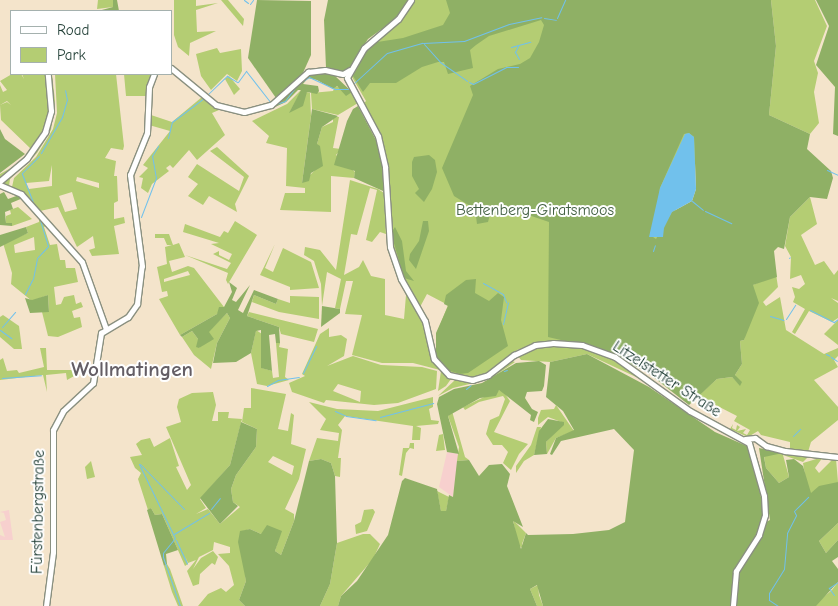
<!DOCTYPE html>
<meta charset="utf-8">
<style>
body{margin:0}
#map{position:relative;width:838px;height:606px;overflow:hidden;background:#f4e4cb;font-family:"Comic Neue",sans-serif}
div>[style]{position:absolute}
.built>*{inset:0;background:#f7d0ce}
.green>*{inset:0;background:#b4cd73}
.forest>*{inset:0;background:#8fb065}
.water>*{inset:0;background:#71c1ec}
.stream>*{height:1px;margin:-0.5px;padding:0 0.5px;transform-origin:0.5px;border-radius:0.5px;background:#71c1ec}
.roads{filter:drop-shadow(1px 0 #8a9080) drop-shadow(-1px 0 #8a9080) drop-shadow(0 1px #8a9080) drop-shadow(0 -1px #8a9080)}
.major>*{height:5px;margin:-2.5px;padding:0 2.5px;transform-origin:2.5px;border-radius:2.5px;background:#fff}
span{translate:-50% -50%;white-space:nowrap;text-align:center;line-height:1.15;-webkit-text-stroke:4px #fff;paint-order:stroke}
.park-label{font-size:16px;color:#446144}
.street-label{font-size:16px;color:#1f3d34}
.district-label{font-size:21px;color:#645e65;font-weight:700}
.legend{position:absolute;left:10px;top:10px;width:162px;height:65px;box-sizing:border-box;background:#fff;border:1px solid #a5b1ae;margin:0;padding:6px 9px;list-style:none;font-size:15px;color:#1f3d34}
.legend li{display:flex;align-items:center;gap:10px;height:25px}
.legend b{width:25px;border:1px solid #a5b1ae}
</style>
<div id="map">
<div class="built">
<i style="clip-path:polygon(447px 452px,459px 454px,453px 497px,439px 487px)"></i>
<i style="clip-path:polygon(9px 510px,13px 540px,0 540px,0 535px,5px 537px,0 522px,6px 520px,4px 513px,0 512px)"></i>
</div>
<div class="green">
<i style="clip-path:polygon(98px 0,113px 0,113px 7px,97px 9px)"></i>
<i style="clip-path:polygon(174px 0,196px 0,196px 6px,218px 3px,196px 10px,197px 32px,216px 31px,190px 43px,189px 56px,178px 47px,174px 35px)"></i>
<i style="clip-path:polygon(221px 0,228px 0,244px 19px,243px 26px)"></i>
<i style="clip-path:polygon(414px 0,535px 0,699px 119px,697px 160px,612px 354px,581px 343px,547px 341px,517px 350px,490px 372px,476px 378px,452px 375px,444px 369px,438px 330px,448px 305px,427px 294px,420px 307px,403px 278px,392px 248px,385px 151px,364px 103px,366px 101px,352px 77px,368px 47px,399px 23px)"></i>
<i style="clip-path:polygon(771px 0,815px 0,827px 26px,814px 61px,818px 73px,814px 92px,819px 123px,810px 134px,769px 115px,776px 46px)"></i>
<i style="clip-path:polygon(217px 48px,220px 53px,241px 49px,242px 71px,237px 81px,227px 74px,211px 90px,201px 76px,196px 54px)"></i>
<i style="clip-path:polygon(12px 74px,21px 74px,24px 79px,22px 74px,47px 74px,49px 119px,38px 144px,16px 168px,0 180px,0 174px,16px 165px,31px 150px,37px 142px,31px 149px,1px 120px,0 105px,7px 102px,11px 105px,7px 101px,0 105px,0 85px,3px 92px,7px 90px,0 81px)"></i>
<i style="clip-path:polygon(49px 74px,52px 74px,55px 101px,51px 130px,37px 153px,10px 179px,9px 186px,0 183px,34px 152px,48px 128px)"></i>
<i style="clip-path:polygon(evenodd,55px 74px,116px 74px,124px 146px,123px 150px,111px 148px,105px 158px,116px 161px,114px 176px,117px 176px,118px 201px,114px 203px,114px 219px,124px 217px,125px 223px,114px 226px,119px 254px,92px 256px,89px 250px,95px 248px,93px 236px,77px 247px,58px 207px,40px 211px,24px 194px,12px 187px,14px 178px,36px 157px,53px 129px,57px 113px,55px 74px,52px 165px,52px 186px,29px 189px,26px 183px,49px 181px,52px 165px,55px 74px,77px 177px,99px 183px,99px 188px,76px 181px,77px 177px,55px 74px,72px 192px,77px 209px,65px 212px,59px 196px,72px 192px)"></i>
<i style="clip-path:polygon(124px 74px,152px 74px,148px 96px,126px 96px)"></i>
<i style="clip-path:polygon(229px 76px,240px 89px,234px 95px,225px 79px)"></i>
<i style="clip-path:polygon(335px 86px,352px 92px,358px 103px,338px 115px,312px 109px,311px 93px,333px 91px)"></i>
<i style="clip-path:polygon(302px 89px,290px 112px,307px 92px,310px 93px,311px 116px,302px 183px,317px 168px,317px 144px,322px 127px,333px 122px,333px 117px,339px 117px,333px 148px,341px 149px,336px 155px,355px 172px,354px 178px,331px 176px,331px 212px,280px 210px,285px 193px,305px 193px,305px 188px,286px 186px,287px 148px,266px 143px,269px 136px,252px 121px,287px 104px)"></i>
<i style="clip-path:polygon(202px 97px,219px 110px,212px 113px,225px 135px,197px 160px,189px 150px,173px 168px,170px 165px,166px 168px,169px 171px,152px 184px,148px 193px,141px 188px,143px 178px,139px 177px,148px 168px,143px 165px,170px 131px,149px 125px,151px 115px,172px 122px)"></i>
<i style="clip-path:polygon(217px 147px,249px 176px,235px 204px,237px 212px,209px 196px,203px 205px,188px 196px,198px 184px,188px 177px,197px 164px,239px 191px,244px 177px,210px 151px)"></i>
<i style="clip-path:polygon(350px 180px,378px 189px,384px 193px,386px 234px,380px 232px,372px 242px,366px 240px,377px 190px,370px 188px,357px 235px,351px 234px,344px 275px,359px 267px,363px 260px,371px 276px,385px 279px,385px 315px,404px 319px,406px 295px,400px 280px,423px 321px,433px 359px,440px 370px,413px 363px,382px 363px,352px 355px,362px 315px,345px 314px,353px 281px,346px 281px,340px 309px,335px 308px,341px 279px,327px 272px,322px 306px,321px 284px,314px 261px,304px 255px,305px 247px,320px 250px,336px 270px)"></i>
<i style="clip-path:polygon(810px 197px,817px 224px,801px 235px,815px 265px,824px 261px,834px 275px,838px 270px,838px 301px,831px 298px,838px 303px,838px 318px,832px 322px,809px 311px,795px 334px,792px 332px,805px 309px,793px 302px,795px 297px,792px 287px,799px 289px,805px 284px,801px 275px,790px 279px,791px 257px,785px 246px,790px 217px)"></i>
<i style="clip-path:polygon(18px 207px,32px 219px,12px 226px,11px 223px,6px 223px,6px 216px,11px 214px,10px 210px)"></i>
<i style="clip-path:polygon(evenodd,39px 216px,47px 225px,44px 227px,50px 245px,57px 244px,60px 260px,65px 260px,66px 268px,75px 268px,78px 282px,54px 287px,56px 305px,61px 304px,64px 297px,74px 295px,76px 304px,81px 302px,83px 307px,72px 311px,74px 318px,80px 317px,82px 327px,58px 337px,48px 336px,42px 312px,49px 311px,48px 295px,32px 301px,11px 284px,12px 273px,3px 243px,28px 233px,26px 227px,39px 222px,39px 216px,34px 237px,35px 250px,15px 253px,14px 245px,34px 237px)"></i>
<i style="clip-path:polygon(235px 221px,257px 235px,228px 284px,226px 280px,228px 273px,185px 255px,227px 269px,231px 263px,213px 254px,219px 251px,219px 255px,229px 260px,232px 254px,211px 244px,219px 243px,183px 232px,185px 224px,220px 237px,224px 231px,228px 233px)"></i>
<i style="clip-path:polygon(evenodd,155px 234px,169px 234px,173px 245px,179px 243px,185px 257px,169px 261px,172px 272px,188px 266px,194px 268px,224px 307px,217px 314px,180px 335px,159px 299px,168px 296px,167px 291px,162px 292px,157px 267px,167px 264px,165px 247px,172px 245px,167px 245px,164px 238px,155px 238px,155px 234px,188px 271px,190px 275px,164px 282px,164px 279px,188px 271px)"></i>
<i style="clip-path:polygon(275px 244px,265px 268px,273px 272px,283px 248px,311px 262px,319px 288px,290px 290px,290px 287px,260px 275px)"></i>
<i style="clip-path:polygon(776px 274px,778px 287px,763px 302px,766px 306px,780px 297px,786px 330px,824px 354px,838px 348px,838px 356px,834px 360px,838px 367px,814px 380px,838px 407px,838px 420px,811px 442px,808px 452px,790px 449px,790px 442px,761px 435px,758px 431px,748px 437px,730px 429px,733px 424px,732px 428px,736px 430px,737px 425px,740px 427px,737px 431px,746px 429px,743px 433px,747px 435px,750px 430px,734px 421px,737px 416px,698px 396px,717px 379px,732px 377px,740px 385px,735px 375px,742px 364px,740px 341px,744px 340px,753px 285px)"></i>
<i style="clip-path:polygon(254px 295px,276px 304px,278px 299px,290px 303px,290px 296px,319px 297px,319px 319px,279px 312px,252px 302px)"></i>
<i style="clip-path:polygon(249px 312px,318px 329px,314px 342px,281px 334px,279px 327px,247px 316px)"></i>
<i style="clip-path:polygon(227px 313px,230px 318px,217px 343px,211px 369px,194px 355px,182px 337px,192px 331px,198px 339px,199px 348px,207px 341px,208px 332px)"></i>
<i style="clip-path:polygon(3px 315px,19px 326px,22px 349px,14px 349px,0 337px,0 317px)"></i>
<i style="clip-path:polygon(838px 320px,838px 345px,824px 334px)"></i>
<i style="clip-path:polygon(evenodd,329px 328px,329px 337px,341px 335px,347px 339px,344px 356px,327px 366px,353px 356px,381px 365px,422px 367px,437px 371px,436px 389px,398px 403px,374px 405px,326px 400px,324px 403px,292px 392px,289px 383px,305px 376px,302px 374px,320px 334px,329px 328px,338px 384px,361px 391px,360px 402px,333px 391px,338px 384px)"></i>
<i style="clip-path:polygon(256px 330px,262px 334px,262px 368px,272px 371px,273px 378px,279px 377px,276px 343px,280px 343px,279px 347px,288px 349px,285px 377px,289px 380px,267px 386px,257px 384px,251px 353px)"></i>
<i style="clip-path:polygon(562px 344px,607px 355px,651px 384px,587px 354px,550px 362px,521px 360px,518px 356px,536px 347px)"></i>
<i style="clip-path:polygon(40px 348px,46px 348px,47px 370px,85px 370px,67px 380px,66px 373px,46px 375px,47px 392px,43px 375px,0 380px,0 360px,3px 358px,7px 371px,17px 370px,19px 373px,44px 367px)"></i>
<i style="clip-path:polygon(512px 361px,515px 362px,490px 379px,453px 388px,438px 396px,455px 380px,481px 380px)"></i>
<i style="clip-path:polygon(441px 371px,451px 379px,446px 386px,438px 391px)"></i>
<i style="clip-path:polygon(evenodd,251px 388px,286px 394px,278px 429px,288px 431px,291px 413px,294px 415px,291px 444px,306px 449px,299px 479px,285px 509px,294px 514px,294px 521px,281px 555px,275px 551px,281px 531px,261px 534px,250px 529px,240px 532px,246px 581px,239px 600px,245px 606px,198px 606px,208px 594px,221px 588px,226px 592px,234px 585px,229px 566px,218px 554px,230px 553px,230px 547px,214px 542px,213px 550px,199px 557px,193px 569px,201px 558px,213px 551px,218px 557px,215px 565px,212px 563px,200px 574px,199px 584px,193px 586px,187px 571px,196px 560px,188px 563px,185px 556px,188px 564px,185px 566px,162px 514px,155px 515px,151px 508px,148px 510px,138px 479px,141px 473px,135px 468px,130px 457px,142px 455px,136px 444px,141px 440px,150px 438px,154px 447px,170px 438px,179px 466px,176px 467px,187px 490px,191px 485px,166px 427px,181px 422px,177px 407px,179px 399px,192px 393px,213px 392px,216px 405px,212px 421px,218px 421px,218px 412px,229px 412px,228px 418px,242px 419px,230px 465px,200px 499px,206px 508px,196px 514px,208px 509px,220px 524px,240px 507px,233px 502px,231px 489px,236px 475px,256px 447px,257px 429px,242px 422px,244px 408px,251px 408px,251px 388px,273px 456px,294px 466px,292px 475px,268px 462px,273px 456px)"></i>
<i style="clip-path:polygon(499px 390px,503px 391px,510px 401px,494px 432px,528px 444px,519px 454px,511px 470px,503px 463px,508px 452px,502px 445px,493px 445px,486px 434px,490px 420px,499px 416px,505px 399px,503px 396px,479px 402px,465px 410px,463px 407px)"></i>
<i style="clip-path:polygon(433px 397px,433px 407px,429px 409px,431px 420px,439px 421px,438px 424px,416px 426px,421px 428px,420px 440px,412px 440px,413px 426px,345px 416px,338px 425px,342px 430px,338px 458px,341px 458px,340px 477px,335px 476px,331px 463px,321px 459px,309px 461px,317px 438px,338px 441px,339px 433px,320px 430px,326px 419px,309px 402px,337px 409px,378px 411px)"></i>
<i style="clip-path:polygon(556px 405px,574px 431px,556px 438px,547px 454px,546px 442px,564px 423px,548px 417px,538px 425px,538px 418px,541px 410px,554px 409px)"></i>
<i style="clip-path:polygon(452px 411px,465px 457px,469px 460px,457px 461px,459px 447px,448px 416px)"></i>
<i style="clip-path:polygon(537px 427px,541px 427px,534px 455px,524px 461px,516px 473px,516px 466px,531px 445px)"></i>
<i style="clip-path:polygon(443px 434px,445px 450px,436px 451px,439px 435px)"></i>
<i style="clip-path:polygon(410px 443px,414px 443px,414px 449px,410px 448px,406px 453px,402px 476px,399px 475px,403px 448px,409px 448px)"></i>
<i style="clip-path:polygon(761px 447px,807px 455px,807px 458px,803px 462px,783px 455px,789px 477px,779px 483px,766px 468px,764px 456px,768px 453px,794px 454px)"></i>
<i style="clip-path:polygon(823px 457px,815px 468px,819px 473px,833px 459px,836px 459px,838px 482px,797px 518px,806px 481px,803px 463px)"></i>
<i style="clip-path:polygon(91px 461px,95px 477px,87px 479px,85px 467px)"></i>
<i style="clip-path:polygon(437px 491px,449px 497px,446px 511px,441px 511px)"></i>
<i style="clip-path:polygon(373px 509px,375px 512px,367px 531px,356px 534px,355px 525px,361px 522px,364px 510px)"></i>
<i style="clip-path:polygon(513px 520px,526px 533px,522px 544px,524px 549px,518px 545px)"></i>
<i style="clip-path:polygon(838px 523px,838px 540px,826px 553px,819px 541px)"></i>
<i style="clip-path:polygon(363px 534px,370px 534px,380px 544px,373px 559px,341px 596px,338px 606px,320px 606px,330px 584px,337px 543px)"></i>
<i style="clip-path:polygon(167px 564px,170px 569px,183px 606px,178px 606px,172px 592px,164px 566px)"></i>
<i style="clip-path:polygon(838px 582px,838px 606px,813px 606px,832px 590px)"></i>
<i style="clip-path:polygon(538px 585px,539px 595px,543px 606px,537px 606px,530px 589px)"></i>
</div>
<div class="forest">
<i style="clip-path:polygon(113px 0,117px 0,119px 11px,98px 11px,113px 7px)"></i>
<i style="clip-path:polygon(257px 0,311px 1px,311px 55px,302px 75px,276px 98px,248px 58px)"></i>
<i style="clip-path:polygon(328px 0,409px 0,397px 18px,368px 39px,348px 70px,342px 72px,326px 68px,324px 20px)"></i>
<i style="clip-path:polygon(evenodd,446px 0,771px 0,776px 46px,769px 115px,810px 134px,807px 149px,831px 171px,833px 178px,827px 199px,810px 197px,790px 217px,784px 249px,778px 247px,774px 251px,777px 277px,753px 285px,759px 303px,744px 340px,740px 341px,742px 364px,735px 375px,742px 382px,740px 386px,732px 377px,717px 379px,689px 405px,648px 373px,604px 350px,548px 337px,549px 222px,499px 205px,492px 207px,488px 222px,477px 224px,475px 209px,454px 196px,442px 168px,473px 95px,470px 86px,498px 69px,520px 64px,530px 58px,539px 42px,544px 25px,541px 20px,489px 36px,476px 45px,470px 50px,473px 68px,448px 74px,444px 62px,438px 62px,422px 67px,396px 83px,370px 83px,363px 92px,353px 76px,371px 43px,403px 38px,443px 25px,450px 13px,446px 0,689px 133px,694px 137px,696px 189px,692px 201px,672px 212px,656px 239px,653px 237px,660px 188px,684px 134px,689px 133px)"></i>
<i style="clip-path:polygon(816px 0,838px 0,838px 136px,833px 134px,835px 87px,816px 65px,829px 26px)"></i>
<i style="clip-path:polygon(324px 72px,334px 75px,352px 92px,346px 96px,337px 86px,333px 89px,317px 80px,308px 78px,303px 84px,318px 86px,319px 91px,317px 94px,307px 92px,303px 106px,289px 113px,301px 90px,298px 90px,286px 102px,275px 107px,309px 73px)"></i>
<i style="clip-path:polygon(358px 106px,378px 144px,383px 164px,383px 191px,354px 178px,355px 171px,334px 165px,347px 121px,353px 109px)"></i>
<i style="clip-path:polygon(312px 109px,338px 116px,322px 127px,317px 144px,320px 146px,323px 166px,311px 173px,309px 181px,302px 183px)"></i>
<i style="clip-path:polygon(0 129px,5px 139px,25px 154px,0 173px)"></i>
<i style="clip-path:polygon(429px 155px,435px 160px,437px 172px,432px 189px,424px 202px,415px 193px,419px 189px,412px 176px,412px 162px,414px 157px)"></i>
<i style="clip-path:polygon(4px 192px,8px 199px,19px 195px,23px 198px,11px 203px,13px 209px,5px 212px,6px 223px,12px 223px,12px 226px,0 225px,0 194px)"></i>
<i style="clip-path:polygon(423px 221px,428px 221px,429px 231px,416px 269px,409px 260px,410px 254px,419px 241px)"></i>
<i style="clip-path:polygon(26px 227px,28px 233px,0 247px,0 235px)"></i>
<i style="clip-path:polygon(395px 227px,402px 241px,406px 271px,414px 281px,404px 278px,391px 233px)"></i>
<i style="clip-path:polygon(476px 279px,475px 293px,489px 301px,498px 293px,504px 297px,501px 320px,508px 346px,468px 373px,460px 374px,444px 369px,436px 358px,436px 333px,448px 306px,444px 304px,446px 295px,466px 280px)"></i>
<i style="clip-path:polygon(229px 282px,237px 288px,232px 300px,236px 302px,250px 285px,238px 310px,243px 313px,254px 290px,278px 299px,276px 304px,254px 295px,247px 316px,279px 327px,280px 343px,276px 343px,275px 334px,269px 335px,272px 371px,261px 368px,261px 330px,256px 331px,251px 353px,236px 362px,213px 363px,217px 343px,230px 318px,227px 313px,209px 332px,214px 339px,199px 348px,196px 347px,198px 339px,192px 331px,182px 337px,180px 335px,217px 314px,219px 307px,224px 307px,232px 292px)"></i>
<i style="clip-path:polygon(48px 295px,49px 312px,30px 313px,25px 298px,32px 300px)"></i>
<i style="clip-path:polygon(322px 306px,340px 309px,340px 313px,321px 327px)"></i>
<i style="clip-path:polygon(587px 354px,649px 387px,715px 432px,749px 447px,764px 510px,759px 531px,739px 562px,731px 606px,543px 606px,537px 585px,530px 589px,537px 606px,338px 606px,341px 596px,357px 581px,388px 535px,402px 481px,405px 478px,437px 489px,441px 511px,446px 511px,449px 495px,453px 497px,457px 461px,469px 460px,479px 476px,489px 465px,502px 464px,510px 474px,507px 486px,523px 527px,513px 521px,521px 549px,526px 533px,528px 535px,573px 534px,609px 530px,625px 522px,634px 450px,614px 429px,561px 441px,552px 455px,550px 454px,556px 438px,574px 430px,563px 411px,546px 397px,550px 362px)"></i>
<i style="clip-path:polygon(539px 361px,546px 365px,544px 386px,542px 391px,527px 392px,525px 398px,532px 409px,538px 412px,534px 422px,530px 420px,531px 415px,499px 390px,496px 396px,480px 398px,448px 416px,459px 454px,447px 452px,437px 404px,439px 397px,454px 389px,482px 383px,516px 363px)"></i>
<i style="clip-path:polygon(548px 419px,564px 422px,564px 425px,546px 442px,547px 454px,534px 455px,539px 431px)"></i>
<i style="clip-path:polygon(241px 422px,257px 429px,256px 447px,236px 475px,231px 489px,233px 502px,238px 506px,220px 524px,200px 498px,230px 465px)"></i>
<i style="clip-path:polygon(759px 448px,783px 453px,764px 457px,766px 468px,779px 483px,789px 477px,786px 460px,794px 459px,803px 466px,811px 493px,819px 486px,838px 482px,838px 523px,819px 541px,826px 553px,838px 540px,838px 557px,832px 561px,838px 569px,838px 582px,816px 606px,735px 606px,737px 574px,766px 522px,770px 520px)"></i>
<i style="clip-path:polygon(321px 459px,331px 463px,335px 476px,337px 543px,330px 584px,320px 606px,245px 606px,239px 600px,246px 581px,238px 542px,240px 531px,250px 529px,261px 534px,267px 525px,282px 531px,275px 551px,281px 555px,294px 521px,309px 461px)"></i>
<i style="clip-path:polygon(151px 508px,155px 515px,162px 514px,178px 550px,166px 554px,167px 564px,164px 566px,147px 510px)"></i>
</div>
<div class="water">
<i style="clip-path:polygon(689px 133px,694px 137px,696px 189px,692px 201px,672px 212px,664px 228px,663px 237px,649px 237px,660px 188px,685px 134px)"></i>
</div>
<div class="stream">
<i style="left:244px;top:0;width:5px;rotate:37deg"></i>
<i style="left:250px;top:4px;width:5px;rotate:-53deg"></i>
<i style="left:544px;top:18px;width:12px;rotate:9deg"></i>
<i style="left:557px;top:18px;width:20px;rotate:-66deg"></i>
<i style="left:424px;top:44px;width:24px;rotate:48deg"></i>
<i style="left:440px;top:62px;width:33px;rotate:35deg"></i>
<i style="left:518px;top:46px;width:7px;rotate:117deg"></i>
<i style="left:515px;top:52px;width:8px;rotate:60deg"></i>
<i style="left:511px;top:47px;width:20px;rotate:-15deg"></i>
<i style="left:238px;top:82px;width:14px;rotate:-54deg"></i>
<i style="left:246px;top:71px;width:39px;rotate:52deg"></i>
<i style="left:469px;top:82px;width:4px;rotate:27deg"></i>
<i style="left:473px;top:84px;width:37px;rotate:-27deg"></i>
<i style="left:506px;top:67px;width:12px"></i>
<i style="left:353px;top:84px;width:46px;rotate:-42.4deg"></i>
<i style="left:387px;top:53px;width:37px;rotate:-16deg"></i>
<i style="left:423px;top:43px;width:41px;rotate:-2.8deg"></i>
<i style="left:464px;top:41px;width:48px;rotate:-20.7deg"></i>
<i style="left:509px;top:24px;width:33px;rotate:-12deg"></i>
<i style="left:207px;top:95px;width:28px;rotate:-44deg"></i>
<i style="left:227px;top:76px;width:12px;rotate:31deg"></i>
<i style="left:276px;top:104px;width:9px;rotate:-18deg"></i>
<i style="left:285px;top:101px;width:21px;rotate:-53deg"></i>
<i style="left:298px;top:84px;width:13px;rotate:-32deg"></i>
<i style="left:309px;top:77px;width:29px;rotate:25deg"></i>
<i style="left:335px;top:89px;width:13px"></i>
<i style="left:168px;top:138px;width:16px;rotate:-76deg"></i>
<i style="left:172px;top:122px;width:39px;rotate:-37deg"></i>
<i style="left:41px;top:153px;width:42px;rotate:-59.7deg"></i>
<i style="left:62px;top:117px;width:18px;rotate:-74deg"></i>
<i style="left:67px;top:100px;width:10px;rotate:-101deg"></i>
<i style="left:827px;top:170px;width:12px;rotate:24deg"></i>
<i style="left:692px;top:201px;width:14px;rotate:39deg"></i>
<i style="left:34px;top:205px;width:34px;rotate:-111deg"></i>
<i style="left:22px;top:173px;width:24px;rotate:-45deg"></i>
<i style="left:705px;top:211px;width:29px;rotate:25deg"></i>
<i style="left:141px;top:217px;width:42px;rotate:-69deg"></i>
<i style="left:156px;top:178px;width:22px;rotate:-100deg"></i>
<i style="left:152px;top:156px;width:12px;rotate:-59deg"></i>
<i style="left:653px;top:251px;width:6px;rotate:-72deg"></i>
<i style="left:789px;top:258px;width:1px;rotate:-45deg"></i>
<i style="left:33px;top:279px;width:21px;rotate:-79deg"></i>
<i style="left:37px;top:258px;width:16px;rotate:-47deg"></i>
<i style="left:48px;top:246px;width:30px;rotate:-107deg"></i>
<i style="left:483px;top:283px;width:23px;rotate:29deg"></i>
<i style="left:503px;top:294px;width:9px;rotate:69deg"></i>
<i style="left:25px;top:294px;width:16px;rotate:-63deg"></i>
<i style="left:810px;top:310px;width:27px;rotate:27deg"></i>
<i style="left:834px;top:322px;width:5px;rotate:-37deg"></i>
<i style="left:770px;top:316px;width:14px;rotate:17deg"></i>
<i style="left:786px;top:319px;width:17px;rotate:-57deg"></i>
<i style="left:503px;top:324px;width:22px;rotate:-77deg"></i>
<i style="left:2px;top:327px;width:20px;rotate:-49deg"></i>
<i style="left:0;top:330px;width:14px;rotate:36deg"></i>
<i style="left:826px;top:354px;width:4px;rotate:27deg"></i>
<i style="left:831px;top:357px;width:7px;rotate:34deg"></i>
<i style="left:504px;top:371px;width:3px;rotate:-18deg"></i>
<i style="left:303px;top:373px;width:30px;rotate:-64deg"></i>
<i style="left:2px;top:378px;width:39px;rotate:-4deg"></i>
<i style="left:267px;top:386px;width:13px;rotate:-29deg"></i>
<i style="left:278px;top:380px;width:21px;rotate:-8deg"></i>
<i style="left:466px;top:389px;width:6px;rotate:-39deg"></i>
<i style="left:335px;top:411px;width:12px;rotate:24deg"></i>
<i style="left:346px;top:416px;width:30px;rotate:8deg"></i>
<i style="left:380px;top:417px;width:55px;rotate:-14.8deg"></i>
<i style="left:793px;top:436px;width:10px;rotate:-45deg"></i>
<i style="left:139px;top:464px;width:82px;rotate:64.1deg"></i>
<i style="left:175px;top:538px;width:19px;rotate:129deg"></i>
<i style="left:163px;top:553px;width:4px;rotate:90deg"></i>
<i style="left:163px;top:557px;width:52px;rotate:70.9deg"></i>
<i style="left:140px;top:464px;width:63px;rotate:45.6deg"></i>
<i style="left:211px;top:509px;width:14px;rotate:-51deg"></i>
<i style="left:174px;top:534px;width:41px;rotate:-31deg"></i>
<i style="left:176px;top:540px;width:26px;rotate:65deg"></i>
<i style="left:834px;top:595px;width:9px;rotate:-126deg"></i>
<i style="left:829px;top:588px;width:11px;rotate:-34deg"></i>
<i style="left:778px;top:606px;width:11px;rotate:-146deg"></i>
<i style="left:769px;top:600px;width:7px;rotate:-90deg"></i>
<i style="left:769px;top:593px;width:28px;rotate:-58deg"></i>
<i style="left:784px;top:569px;width:36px;rotate:-85deg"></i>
<i style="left:787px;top:533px;width:20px;rotate:-63deg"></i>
<i style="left:796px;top:515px;width:4px;rotate:-117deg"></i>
<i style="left:794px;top:511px;width:20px;rotate:-45deg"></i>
</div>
<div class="roads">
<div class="major">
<i style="left:411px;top:0;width:23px;rotate:124deg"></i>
<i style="left:398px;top:19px;width:45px;rotate:139.5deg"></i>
<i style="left:364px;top:48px;width:34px;rotate:120deg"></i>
<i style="left:347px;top:78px;width:66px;rotate:61.9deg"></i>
<i style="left:378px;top:136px;width:32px;rotate:77deg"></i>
<i style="left:385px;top:167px;width:80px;rotate:86.4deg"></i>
<i style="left:390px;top:247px;width:34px;rotate:71deg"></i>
<i style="left:401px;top:279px;width:48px;rotate:60.3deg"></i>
<i style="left:425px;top:321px;width:39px;rotate:77deg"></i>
<i style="left:434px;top:359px;width:22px;rotate:47deg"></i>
<i style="left:449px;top:375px;width:24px;rotate:12deg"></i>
<i style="left:472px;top:380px;width:17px;rotate:-17deg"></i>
<i style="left:488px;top:375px;width:33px;rotate:-38deg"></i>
<i style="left:514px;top:355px;width:23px;rotate:-25deg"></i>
<i style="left:535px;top:345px;width:18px;rotate:-6deg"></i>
<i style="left:553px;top:343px;width:29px;rotate:4deg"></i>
<i style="left:582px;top:345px;width:35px;rotate:20deg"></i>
<i style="left:615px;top:357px;width:92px;rotate:35.8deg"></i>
<i style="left:690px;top:411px;width:67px;rotate:28.5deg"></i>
<i style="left:749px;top:443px;width:55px;rotate:74.2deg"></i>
<i style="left:764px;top:496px;width:19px;rotate:87deg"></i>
<i style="left:765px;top:515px;width:21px;rotate:107deg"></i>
<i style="left:759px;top:535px;width:43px;rotate:122.6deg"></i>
<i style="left:736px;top:571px;width:35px;rotate:95deg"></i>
<i style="left:171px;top:68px;width:58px;rotate:39.4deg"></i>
<i style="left:216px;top:105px;width:29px;rotate:14deg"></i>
<i style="left:244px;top:112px;width:28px;rotate:-15deg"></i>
<i style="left:271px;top:105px;width:50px;rotate:-41.7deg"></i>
<i style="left:308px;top:72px;width:17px;rotate:-7deg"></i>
<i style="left:325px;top:70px;width:18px;rotate:13deg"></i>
<i style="left:343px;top:74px;width:8px;rotate:-30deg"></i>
<i style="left:0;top:181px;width:35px;rotate:-40deg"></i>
<i style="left:27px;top:158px;width:32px;rotate:-55deg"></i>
<i style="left:45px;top:132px;width:22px;rotate:-74deg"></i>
<i style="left:51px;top:111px;width:37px;rotate:-95deg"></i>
<i style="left:0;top:185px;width:23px;rotate:23deg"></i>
<i style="left:21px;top:194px;width:91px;rotate:48.1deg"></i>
<i style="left:82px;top:262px;width:71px;rotate:70.3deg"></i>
<i style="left:745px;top:439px;width:10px;rotate:-6deg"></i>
<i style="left:755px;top:438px;width:14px;rotate:36deg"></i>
<i style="left:766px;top:446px;width:20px;rotate:15deg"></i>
<i style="left:785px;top:451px;width:53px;rotate:6.5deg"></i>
<i style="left:46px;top:606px;width:54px;rotate:-82.6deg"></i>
<i style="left:53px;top:552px;width:122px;rotate:-90deg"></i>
<i style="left:53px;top:430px;width:21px;rotate:-62deg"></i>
<i style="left:63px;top:411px;width:41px;rotate:-43deg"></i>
<i style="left:93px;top:383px;width:51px;rotate:-80.9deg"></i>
<i style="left:101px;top:333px;width:31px;rotate:-31deg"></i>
<i style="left:128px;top:317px;width:16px;rotate:-55deg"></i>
<i style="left:137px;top:304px;width:38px;rotate:-83deg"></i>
<i style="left:142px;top:266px;width:92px;rotate:-97.5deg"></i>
<i style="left:130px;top:175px;width:45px;rotate:-68deg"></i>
<i style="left:147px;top:133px;width:46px;rotate:-87.5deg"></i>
<i style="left:149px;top:87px;width:14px;rotate:-69deg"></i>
</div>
</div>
<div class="park-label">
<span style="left:535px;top:210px">Bettenberg-Giratsmoos</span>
</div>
<div class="street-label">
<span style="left:667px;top:379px;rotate:33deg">Litzelstetter Straße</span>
<span style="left:38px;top:512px;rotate:-89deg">Fürstenbergstraße</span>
</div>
<div class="district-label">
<span style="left:132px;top:369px">Wollmatingen</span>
</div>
<ul class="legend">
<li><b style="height:6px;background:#fff"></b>Road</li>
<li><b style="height:14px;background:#b4cd73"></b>Park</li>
</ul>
</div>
